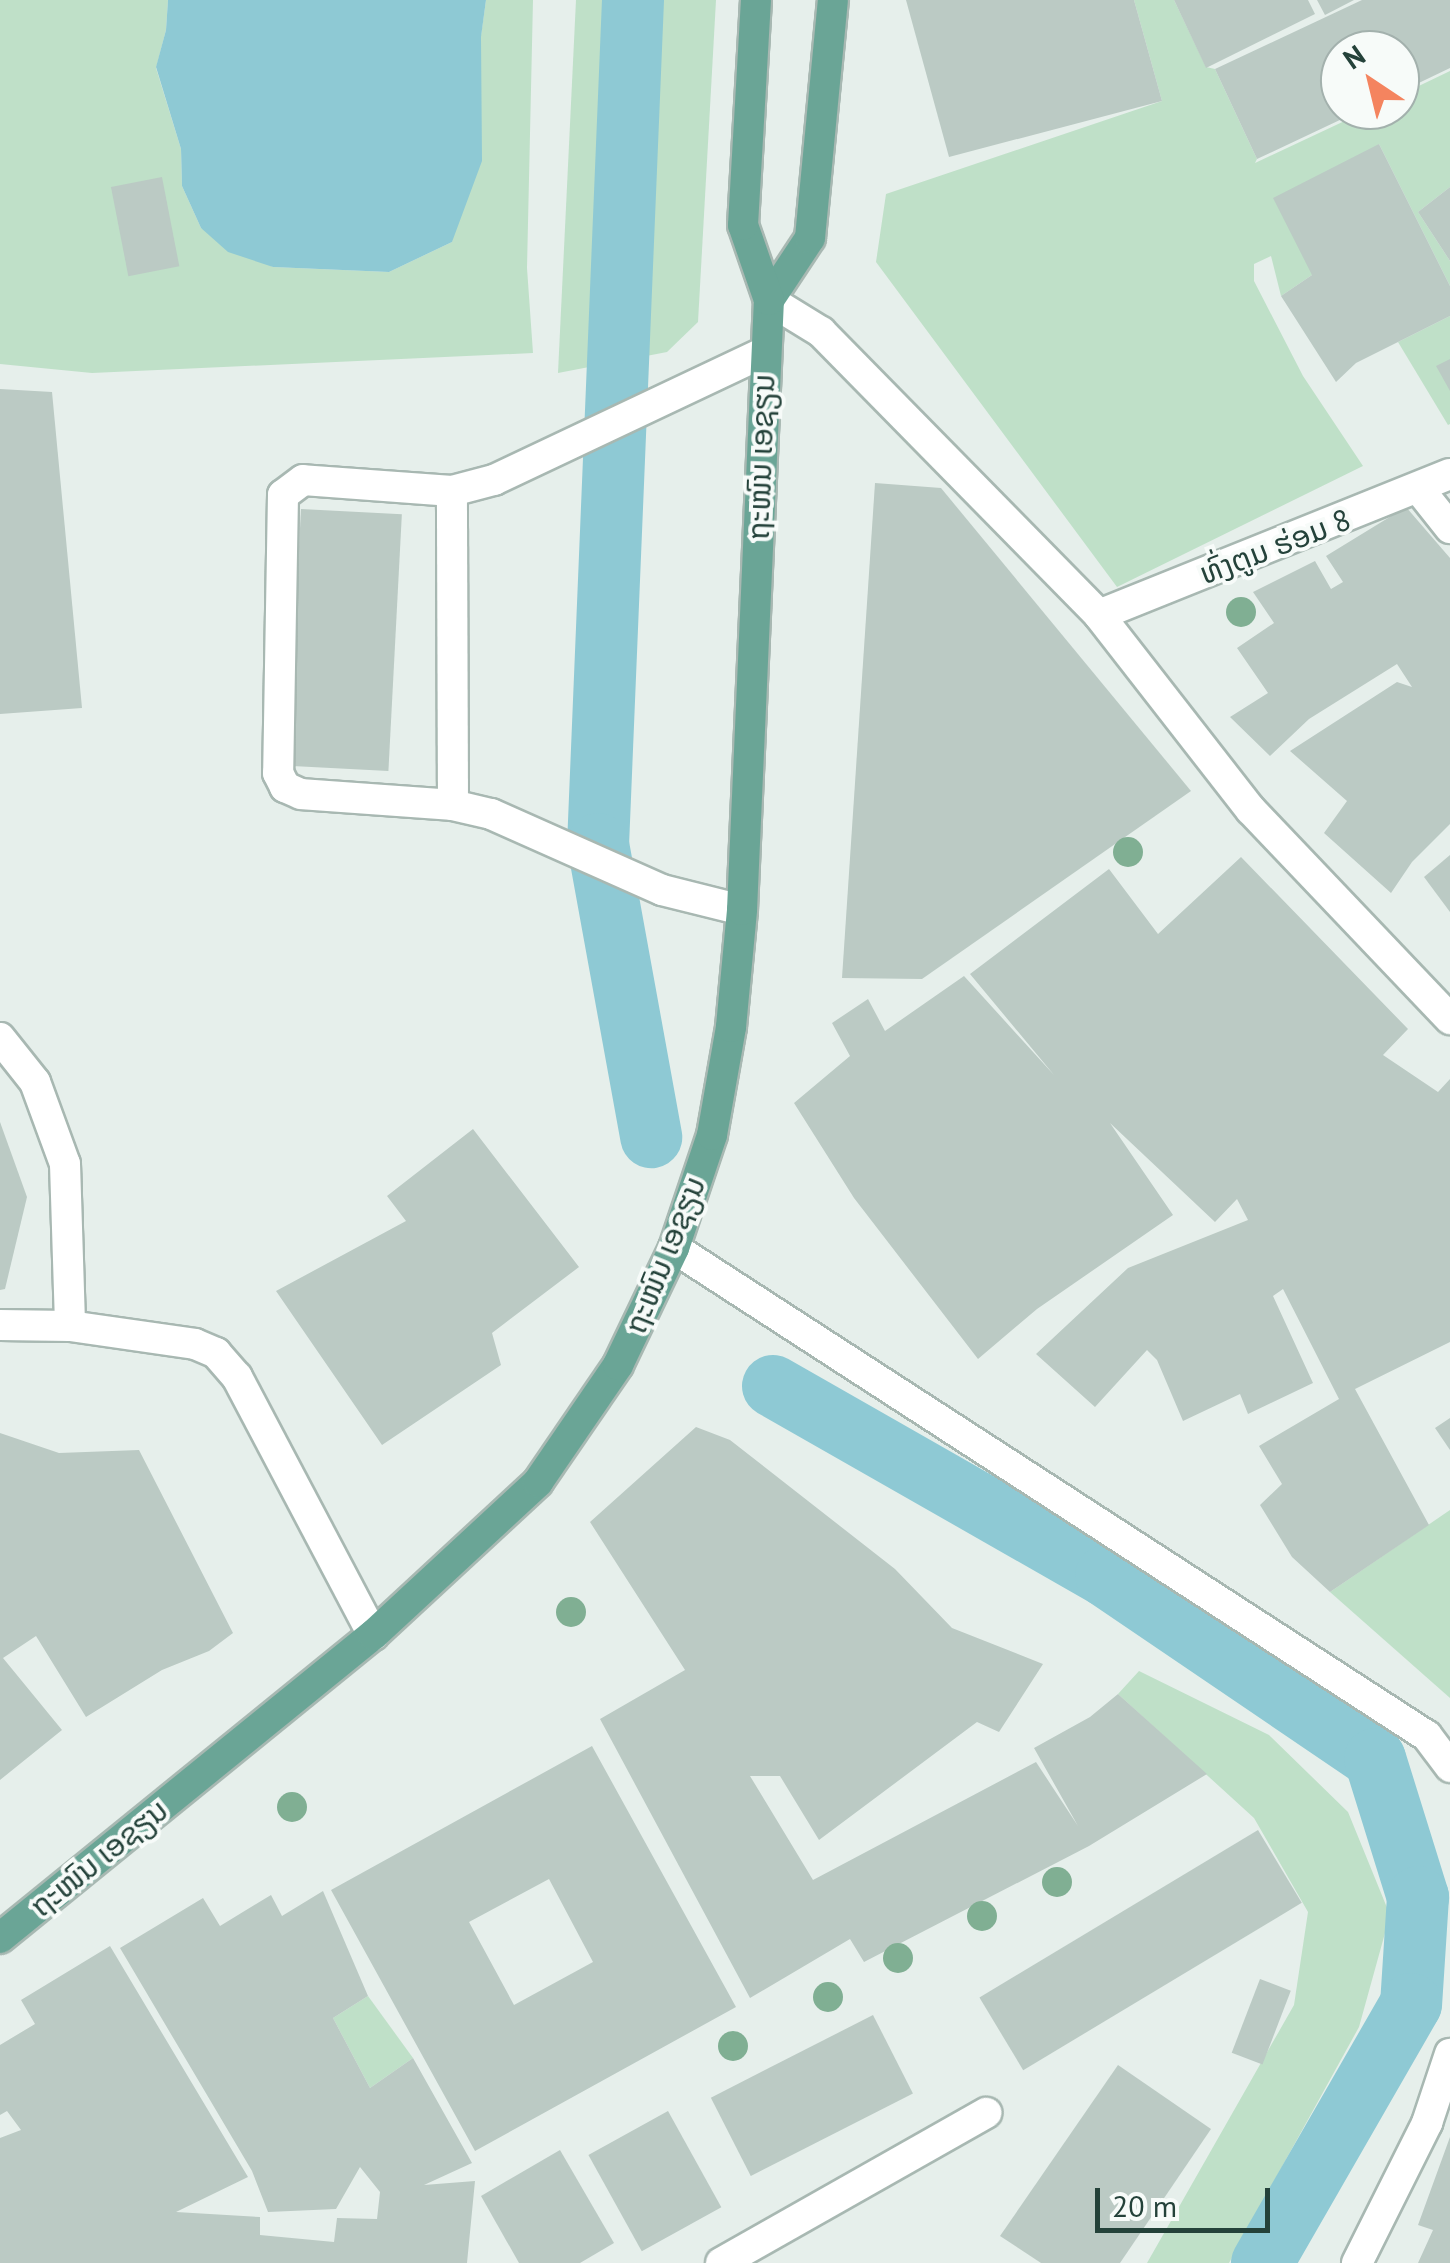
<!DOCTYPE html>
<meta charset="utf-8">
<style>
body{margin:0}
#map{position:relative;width:1450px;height:2263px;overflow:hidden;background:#e6efeb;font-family:"PT Sans","Noto Sans Lao",sans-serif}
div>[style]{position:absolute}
.green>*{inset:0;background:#bfe0c8}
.water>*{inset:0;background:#8ec9d4}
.canal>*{height:62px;margin:-31px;padding:0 31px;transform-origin:31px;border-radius:31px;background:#8ec9d4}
.building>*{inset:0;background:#bbcac4;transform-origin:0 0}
.roads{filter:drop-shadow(2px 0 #a8b8b2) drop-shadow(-2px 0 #a8b8b2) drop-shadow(0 2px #a8b8b2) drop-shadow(0 -2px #a8b8b2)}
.minor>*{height:30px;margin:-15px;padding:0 15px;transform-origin:15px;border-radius:15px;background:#fff}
.major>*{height:30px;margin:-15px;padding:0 15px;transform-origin:15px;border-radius:15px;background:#6aa596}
.trees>*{width:30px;height:30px;margin:-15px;border-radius:50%;background:#80af93}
span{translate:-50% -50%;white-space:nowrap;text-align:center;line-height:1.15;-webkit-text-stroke:8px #f7fbf9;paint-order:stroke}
.street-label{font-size:30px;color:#24423a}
.north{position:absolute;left:1320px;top:30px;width:100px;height:100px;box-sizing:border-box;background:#f7fbf9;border:2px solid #a3b1ad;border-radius:50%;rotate:325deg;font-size:28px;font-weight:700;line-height:40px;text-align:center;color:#24423a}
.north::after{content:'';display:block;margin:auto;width:35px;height:45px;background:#f4845f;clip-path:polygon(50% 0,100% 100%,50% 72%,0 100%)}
.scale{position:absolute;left:1095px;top:2188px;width:175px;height:45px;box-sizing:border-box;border:5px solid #24423a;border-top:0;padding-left:12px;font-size:30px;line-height:35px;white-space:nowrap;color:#24423a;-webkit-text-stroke:8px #f7fbf9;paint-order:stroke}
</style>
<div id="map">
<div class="green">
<i style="clip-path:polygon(0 0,168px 0,166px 30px,156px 68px,181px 149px,182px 186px,201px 228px,273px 267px,389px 272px,452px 242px,486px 0,533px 0,527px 268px,533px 353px,92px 373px,0 364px)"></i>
<i style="clip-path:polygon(576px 0,716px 0,698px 322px,667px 352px,558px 373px)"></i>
<i style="clip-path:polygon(1134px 0,1174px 0,1206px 67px,1215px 69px,1257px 159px,1255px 163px,1368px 110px,1400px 110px,1400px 95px,1450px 71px,1450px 187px,1418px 212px,1450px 261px,1450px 286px,1379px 144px,1312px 275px,1281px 296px,1271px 256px,1254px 264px,1254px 281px,1303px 376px,1363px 466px,1117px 587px,876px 262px,886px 194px,1162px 101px)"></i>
<i style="clip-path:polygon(1450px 316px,1450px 424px,1448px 425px,1398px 342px)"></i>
<i style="clip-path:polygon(1450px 1510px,1450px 1698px,1330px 1592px)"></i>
<i style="clip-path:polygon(1139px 1671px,1269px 1735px,1348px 1812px,1390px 1915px,1359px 2027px,1229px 2263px,1147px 2263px,1294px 2005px,1308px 1912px,1254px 1818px,1118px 1694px)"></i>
<i style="clip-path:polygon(368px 1996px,413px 2058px,370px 2088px,333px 2018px)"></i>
</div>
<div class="water">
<i style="clip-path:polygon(168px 0,486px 0,481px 37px,482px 161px,452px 242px,389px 272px,273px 267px,228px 252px,201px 228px,182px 186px,181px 149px,156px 67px,166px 30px)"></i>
</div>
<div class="canal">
<i style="left:633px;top:0;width:845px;rotate:92.37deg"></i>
<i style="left:598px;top:844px;width:298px;rotate:79.7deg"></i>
<i style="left:773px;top:1386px;width:383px;rotate:29.7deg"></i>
<i style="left:1106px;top:1576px;width:325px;rotate:34.2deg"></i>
<i style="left:1375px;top:1759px;width:145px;rotate:72.7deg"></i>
<i style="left:1418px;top:1897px;width:107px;rotate:93.7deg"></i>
<i style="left:1411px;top:2004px;width:299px;rotate:119.9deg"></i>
</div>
<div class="building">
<i style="clip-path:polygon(906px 0,1134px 0,1162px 101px,949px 157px)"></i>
<i style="clip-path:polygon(1174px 0,1308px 0,1315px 14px,1206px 68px)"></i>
<i style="clip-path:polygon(1317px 0,1354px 0,1325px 15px)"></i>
<i style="clip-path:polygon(1362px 0,1450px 0,1450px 68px,1400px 92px,1400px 50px,1340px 50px,1340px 110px,1361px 110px,1257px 159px,1215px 69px)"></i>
<i style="clip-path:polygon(1379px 144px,1450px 286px,1450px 316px,1356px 363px,1336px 382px,1281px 296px,1312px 275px,1273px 198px)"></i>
<i style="left:162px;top:177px;width:91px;height:52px;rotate:79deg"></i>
<i style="clip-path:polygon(1450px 187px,1450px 261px,1418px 212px)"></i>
<i style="clip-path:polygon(1450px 359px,1450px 391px,1436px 366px)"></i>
<i style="clip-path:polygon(0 389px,52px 392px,82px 708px,0 714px)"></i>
<i style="clip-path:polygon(875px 483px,941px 488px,1191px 791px,922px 979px,842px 978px)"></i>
<i style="clip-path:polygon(1406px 507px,1450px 558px,1450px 824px,1412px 862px,1391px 893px,1324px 833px,1347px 801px,1290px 751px,1397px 682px,1412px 687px,1397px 664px,1309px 719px,1270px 756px,1230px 717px,1268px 693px,1237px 648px,1274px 623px,1253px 592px,1315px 561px,1331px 589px,1343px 582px,1326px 556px)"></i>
<i style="left:301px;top:509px;width:101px;height:257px;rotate:3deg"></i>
<i style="clip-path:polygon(1450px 855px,1450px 912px,1424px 877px)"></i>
<i style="clip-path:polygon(1241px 857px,1408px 1029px,1383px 1055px,1438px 1092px,1450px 1079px,1450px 1342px,1355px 1389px,1429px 1525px,1330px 1592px,1292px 1557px,1260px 1505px,1282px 1484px,1259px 1446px,1339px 1399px,1283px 1289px,1273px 1296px,1313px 1383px,1248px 1414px,1240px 1394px,1183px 1421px,1157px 1360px,1147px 1350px,1095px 1407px,1036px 1354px,1128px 1268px,1248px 1220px,1237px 1199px,1215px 1222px,1110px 1123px,1173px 1215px,1037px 1309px,978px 1359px,854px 1198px,794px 1103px,850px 1056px,832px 1023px,868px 999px,885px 1031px,964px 976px,1054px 1075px,970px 974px,1109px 869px,1158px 934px)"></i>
<i style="clip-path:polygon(0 1122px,27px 1197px,5px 1289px,0 1290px)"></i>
<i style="clip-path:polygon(473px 1129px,579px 1267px,492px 1333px,501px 1365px,382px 1445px,276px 1291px,406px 1221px,387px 1196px)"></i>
<i style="clip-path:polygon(1450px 1418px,1450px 1450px,1435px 1428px)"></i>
<i style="clip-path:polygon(696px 1427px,730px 1440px,895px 1569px,952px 1628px,1043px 1664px,999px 1732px,977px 1722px,819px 1840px,780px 1776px,750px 1776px,813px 1880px,1036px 1762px,1078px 1826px,1034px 1748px,1090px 1717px,1118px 1694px,1207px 1774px,1089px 1846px,864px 1962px,850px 1939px,750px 1998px,600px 1719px,685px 1670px,590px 1522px)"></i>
<i style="clip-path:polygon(0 1433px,59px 1453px,139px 1450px,233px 1633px,209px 1651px,162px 1670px,86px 1717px,36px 1636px,3px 1658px,62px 1730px,0 1780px)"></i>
<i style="clip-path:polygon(evenodd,592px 1746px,736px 2007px,475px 2151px,331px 1890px,592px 1746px,549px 1879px,593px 1962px,514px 2005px,469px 1922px,549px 1879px)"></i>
<i style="left:1258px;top:1830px;width:85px;height:325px;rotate:59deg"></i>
<i style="clip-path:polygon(323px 1891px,368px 1996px,333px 2018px,370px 2088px,413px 2058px,472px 2163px,424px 2185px,475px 2181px,467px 2263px,0 2263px,0 2138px,21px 2130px,7px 2111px,0 2115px,0 2045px,35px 2024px,21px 2000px,110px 1946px,248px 2177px,176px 2212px,260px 2217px,260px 2235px,334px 2242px,337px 2218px,377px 2219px,380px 2192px,360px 2167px,336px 2209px,268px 2212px,252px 2171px,120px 1948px,203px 1898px,220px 1926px,271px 1895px,282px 1916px)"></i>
<i style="left:1260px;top:1979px;width:33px;height:79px;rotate:21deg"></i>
<i style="left:873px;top:2015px;width:88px;height:182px;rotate:63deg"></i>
<i style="clip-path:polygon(1118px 2065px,1211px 2129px,1120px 2263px,1041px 2263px,1000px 2236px)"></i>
<i style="left:668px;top:2111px;width:110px;height:91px;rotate:61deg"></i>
<i style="clip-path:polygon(1450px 2137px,1450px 2263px,1418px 2263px,1433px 2230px,1418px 2225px)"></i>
<i style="clip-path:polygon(560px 2150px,614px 2243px,580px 2263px,519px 2263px,481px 2196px)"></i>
</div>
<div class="roads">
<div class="minor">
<i style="left:769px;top:300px;width:61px;rotate:31.6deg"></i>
<i style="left:821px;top:332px;width:397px;rotate:45.5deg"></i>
<i style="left:1099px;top:615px;width:247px;rotate:52.1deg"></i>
<i style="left:1251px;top:810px;width:289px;rotate:46.4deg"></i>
<i style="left:1419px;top:489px;width:50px;rotate:51.5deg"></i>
<i style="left:452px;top:491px;width:149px;rotate:-175.8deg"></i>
<i style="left:303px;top:480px;width:25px;rotate:143deg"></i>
<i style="left:283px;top:495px;width:278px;rotate:91deg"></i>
<i style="left:278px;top:773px;width:16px;rotate:63deg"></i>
<i style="left:285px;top:787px;width:17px;rotate:24deg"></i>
<i style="left:301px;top:794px;width:152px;rotate:4.1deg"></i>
<i style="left:1099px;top:615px;width:378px;rotate:-21.9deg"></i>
<i style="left:742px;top:910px;width:82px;rotate:-166deg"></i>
<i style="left:662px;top:890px;width:187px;rotate:-156deg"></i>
<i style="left:491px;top:814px;width:39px;rotate:-167deg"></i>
<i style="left:453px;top:805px;width:314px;rotate:-90.2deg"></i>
<i style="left:452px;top:491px;width:43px;rotate:-14.7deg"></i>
<i style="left:494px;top:480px;width:300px;rotate:-25.3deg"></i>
<i style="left:0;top:1038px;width:56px;rotate:51.5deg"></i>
<i style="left:35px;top:1082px;width:87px;rotate:69.9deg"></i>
<i style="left:65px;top:1164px;width:162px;rotate:88.2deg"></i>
<i style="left:674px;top:1248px;width:897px;rotate:32.95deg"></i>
<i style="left:1427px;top:1736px;width:39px;rotate:53deg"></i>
<i style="left:0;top:1325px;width:70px;rotate:0.8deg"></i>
<i style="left:70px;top:1326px;width:126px;rotate:8.2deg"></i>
<i style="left:195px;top:1344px;width:23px;rotate:23deg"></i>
<i style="left:216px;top:1353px;width:32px;rotate:49deg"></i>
<i style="left:237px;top:1377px;width:292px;rotate:62.2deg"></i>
<i style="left:721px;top:2263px;width:305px;rotate:-29.5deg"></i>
<i style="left:1357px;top:2263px;width:157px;rotate:-63.4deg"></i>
<i style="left:1427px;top:2123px;width:73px;rotate:-71.6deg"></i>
</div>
<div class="major">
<i style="left:769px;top:300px;width:74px;rotate:-56.5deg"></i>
<i style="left:810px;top:238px;width:239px;rotate:-84.5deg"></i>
<i style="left:0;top:1938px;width:481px;rotate:-39.1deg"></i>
<i style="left:373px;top:1635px;width:225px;rotate:-42.8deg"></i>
<i style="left:538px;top:1482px;width:142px;rotate:-55.6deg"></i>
<i style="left:618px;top:1365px;width:130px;rotate:-64.4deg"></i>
<i style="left:674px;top:1248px;width:119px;rotate:-71.4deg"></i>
<i style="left:712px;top:1135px;width:110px;rotate:-80deg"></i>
<i style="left:731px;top:1027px;width:118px;rotate:-84.6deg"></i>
<i style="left:742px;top:910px;width:611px;rotate:-87.47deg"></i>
<i style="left:769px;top:300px;width:79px;rotate:-109.1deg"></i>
<i style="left:743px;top:225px;width:225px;rotate:-86.7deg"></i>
</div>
</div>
<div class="trees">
<i style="left:1241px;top:612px"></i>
<i style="left:1128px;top:852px"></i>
<i style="left:571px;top:1612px"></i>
<i style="left:292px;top:1807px"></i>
<i style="left:1057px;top:1882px"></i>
<i style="left:982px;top:1916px"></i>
<i style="left:898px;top:1958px"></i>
<i style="left:828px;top:1997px"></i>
<i style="left:733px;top:2046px"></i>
</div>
<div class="street-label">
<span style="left:761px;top:457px;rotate:-88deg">ຖະໜົນ ເອຊຽນ</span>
<span style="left:1275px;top:546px;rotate:-21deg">ທົ່ງຕູມ ຮ່ອມ 8</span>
<span style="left:665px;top:1255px;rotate:-68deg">ຖະໜົນ ເອຊຽນ</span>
<span style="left:99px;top:1858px;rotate:-39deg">ຖະໜົນ ເອຊຽນ</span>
</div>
<div class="north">N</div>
<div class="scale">20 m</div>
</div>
